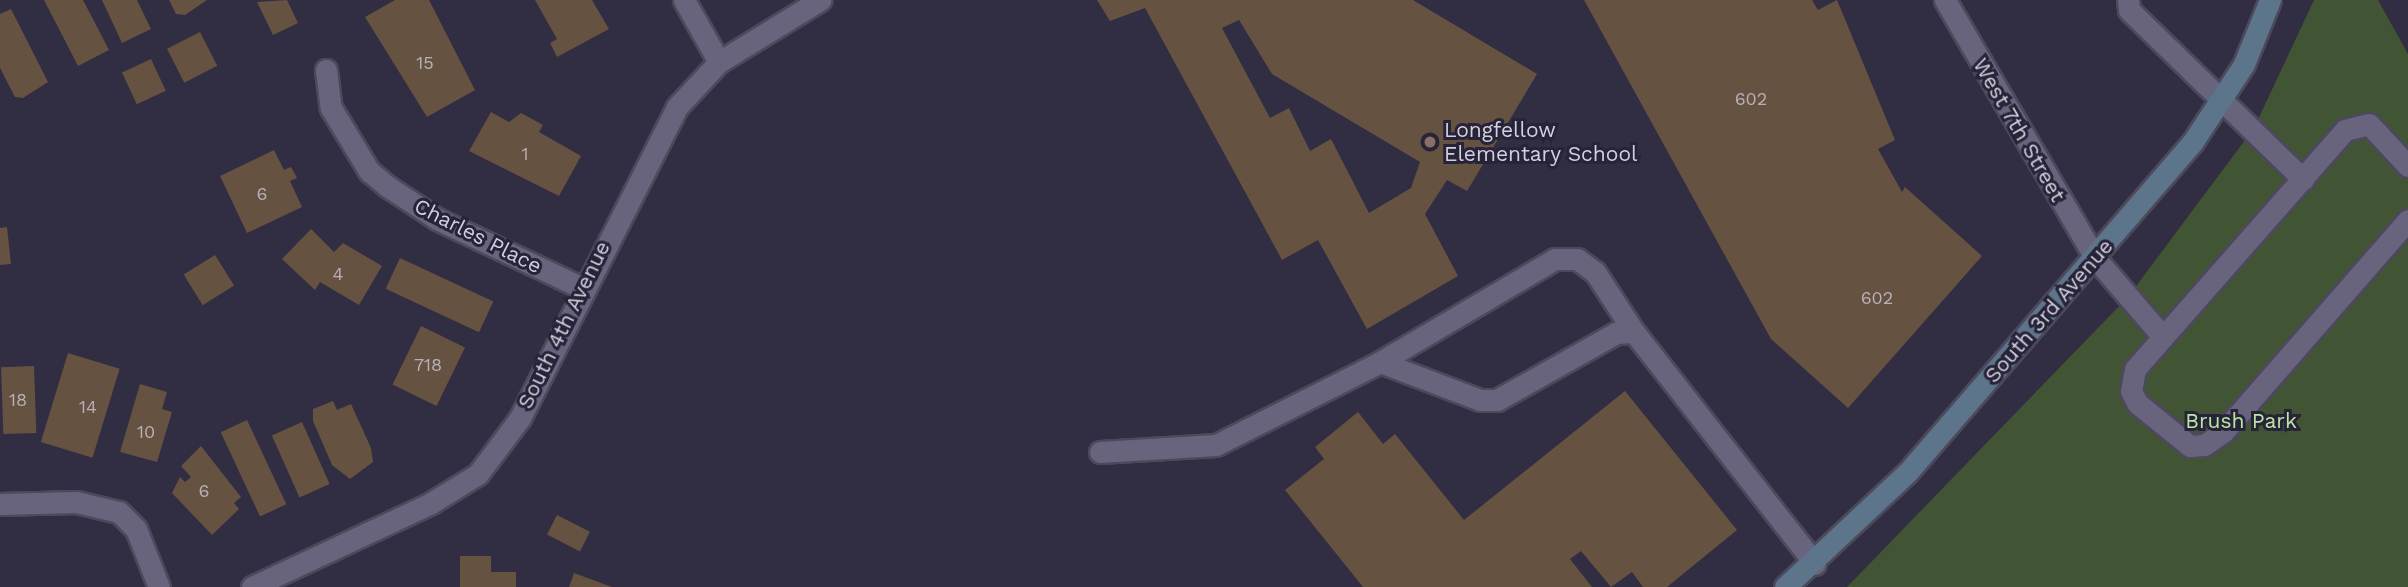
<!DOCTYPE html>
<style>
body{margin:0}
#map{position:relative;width:2408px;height:587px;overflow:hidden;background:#312d43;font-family:"Work Sans",sans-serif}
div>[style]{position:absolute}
.green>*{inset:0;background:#415535}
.building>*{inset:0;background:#665240;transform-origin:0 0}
.roads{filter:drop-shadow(2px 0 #4d495c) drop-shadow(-2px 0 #4d495c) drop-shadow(0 2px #4d495c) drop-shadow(0 -2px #4d495c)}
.lane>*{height:21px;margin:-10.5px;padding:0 10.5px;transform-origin:10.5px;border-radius:10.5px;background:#68647d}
.street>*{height:21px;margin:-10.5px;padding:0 10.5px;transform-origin:10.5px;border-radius:10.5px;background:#68647d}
.secondary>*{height:21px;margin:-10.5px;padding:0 10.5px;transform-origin:10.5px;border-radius:10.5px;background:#5d758a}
.dots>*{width:19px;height:19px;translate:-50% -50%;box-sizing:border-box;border:4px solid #272338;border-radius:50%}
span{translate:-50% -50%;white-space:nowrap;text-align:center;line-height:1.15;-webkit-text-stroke:6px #272338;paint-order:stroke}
.number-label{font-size:18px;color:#b7b0b6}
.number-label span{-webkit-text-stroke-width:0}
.poi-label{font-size:21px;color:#d2d0de}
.left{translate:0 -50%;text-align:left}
.street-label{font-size:21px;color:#d2d0de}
.park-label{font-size:21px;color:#bbe5a4}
</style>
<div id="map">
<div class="green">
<i style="clip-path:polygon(2314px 0,2378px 0,2408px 54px,2408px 587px,1847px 587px,2128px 297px,2254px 128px)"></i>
</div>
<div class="building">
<i style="clip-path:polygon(44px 0,83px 0,109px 50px,78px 66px)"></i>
<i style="clip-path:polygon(102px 0,137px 0,151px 29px,122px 43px)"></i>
<i style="clip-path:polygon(169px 0,207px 0,185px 15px,176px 14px)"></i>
<i style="clip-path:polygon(287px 0,298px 23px,273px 35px,257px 2px)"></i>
<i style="clip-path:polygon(395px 0,429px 0,475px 90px,427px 117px,365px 17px)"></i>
<i style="clip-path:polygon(535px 0,592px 0,609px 29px,557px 57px,550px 43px,557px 39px)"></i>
<i style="clip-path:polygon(evenodd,1097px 0,1413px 0,1537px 74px,1467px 191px,1447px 180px,1425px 214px,1458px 276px,1367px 329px,1318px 240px,1282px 260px,1145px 8px,1110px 21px,1097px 0,1239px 20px,1272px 74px,1420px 162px,1411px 188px,1369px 213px,1331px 139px,1310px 151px,1289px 108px,1270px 118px,1222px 28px,1239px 20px)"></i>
<i style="clip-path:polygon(1584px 0,1812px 0,1818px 10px,1837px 0,1895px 140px,1878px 149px,1902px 192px,1905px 187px,1982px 256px,1848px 408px,1771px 339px)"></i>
<i style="clip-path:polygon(11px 9px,48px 82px,23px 98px,15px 97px,0 68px,0 14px)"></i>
<i style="left:200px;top:32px;width:38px;height:37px;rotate:63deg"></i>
<i style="left:151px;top:59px;width:35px;height:32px;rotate:65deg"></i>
<i style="clip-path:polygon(491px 112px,509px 122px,521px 113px,543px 125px,539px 132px,581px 156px,559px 196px,469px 151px)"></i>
<i style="clip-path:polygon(274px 150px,284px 170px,291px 167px,297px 178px,290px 181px,302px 207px,247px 233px,220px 176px)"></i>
<i style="clip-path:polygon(7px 227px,11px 264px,0 265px,0 228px)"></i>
<i style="clip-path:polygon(311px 229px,334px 252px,343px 243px,382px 266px,359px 305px,320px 282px,315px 290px,282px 259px)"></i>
<i style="left:215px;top:255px;width:36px;height:37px;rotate:58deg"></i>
<i style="left:400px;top:258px;width:103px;height:34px;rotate:25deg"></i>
<i style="left:421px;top:326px;width:49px;height:65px;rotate:26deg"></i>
<i style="left:68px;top:353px;width:54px;height:93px;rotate:17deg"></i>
<i style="left:34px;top:366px;width:67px;height:33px;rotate:88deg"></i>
<i style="clip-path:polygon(140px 384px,167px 392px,162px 409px,172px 412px,157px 462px,120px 452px)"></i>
<i style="clip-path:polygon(1625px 391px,1737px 530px,1667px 587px,1643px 587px,1632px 572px,1611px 587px,1581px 551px,1570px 559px,1592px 587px,1363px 587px,1285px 490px,1324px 459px,1315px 447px,1358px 412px,1383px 444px,1395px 434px,1464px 520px)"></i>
<i style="clip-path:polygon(333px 401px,337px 410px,351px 404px,371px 448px,373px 462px,350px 479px,332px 465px,313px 421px,313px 409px)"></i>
<i style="left:247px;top:420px;width:93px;height:29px;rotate:65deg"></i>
<i style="left:302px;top:422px;width:68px;height:33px;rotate:66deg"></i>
<i style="clip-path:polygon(201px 446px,241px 497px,234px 503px,239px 509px,212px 535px,172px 493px,180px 477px,185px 482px,191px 477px,181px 466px)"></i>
<i style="left:557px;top:515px;width:37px;height:22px;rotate:27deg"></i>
<i style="clip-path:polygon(460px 556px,491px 556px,491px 572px,516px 572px,516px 587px,460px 587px)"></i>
<i style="clip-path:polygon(574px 573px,612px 587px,569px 587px)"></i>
</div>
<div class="roads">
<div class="lane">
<i style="left:2128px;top:0;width:10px;rotate:84deg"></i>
<i style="left:2129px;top:10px;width:243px;rotate:44.2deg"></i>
<i style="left:2408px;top:166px;width:57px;rotate:-132.9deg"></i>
<i style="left:2369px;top:124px;width:25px;rotate:166deg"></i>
<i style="left:2345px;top:130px;width:318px;rotate:131.3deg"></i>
<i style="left:2135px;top:369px;width:22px;rotate:100deg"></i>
<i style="left:2131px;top:391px;width:13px;rotate:63deg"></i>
<i style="left:2137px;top:403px;width:68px;rotate:39.1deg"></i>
<i style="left:2190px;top:446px;width:14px;rotate:-4deg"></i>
<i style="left:2204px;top:445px;width:23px;rotate:-34deg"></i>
<i style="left:2223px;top:432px;width:281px;rotate:-48.9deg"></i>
<i style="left:2096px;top:259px;width:103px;rotate:49.3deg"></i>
<i style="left:1380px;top:362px;width:203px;rotate:-30.5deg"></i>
<i style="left:1555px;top:259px;width:22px"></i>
<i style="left:1577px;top:259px;width:22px;rotate:36deg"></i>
<i style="left:1595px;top:272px;width:72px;rotate:57deg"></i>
<i style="left:1100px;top:452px;width:116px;rotate:-3.5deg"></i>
<i style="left:1216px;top:445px;width:184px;rotate:-26.8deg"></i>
<i style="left:1380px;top:362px;width:107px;rotate:20.8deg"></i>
<i style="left:1480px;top:400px;width:17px"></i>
<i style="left:1497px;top:400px;width:137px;rotate:-29.4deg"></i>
<i style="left:1616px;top:333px;width:18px;rotate:-3deg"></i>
<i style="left:1634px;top:332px;width:294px;rotate:52deg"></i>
</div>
<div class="street">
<i style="left:684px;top:0;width:71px;rotate:60.6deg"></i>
<i style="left:1945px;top:0;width:300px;rotate:59.8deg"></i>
<i style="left:326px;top:70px;width:38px;rotate:83deg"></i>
<i style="left:331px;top:108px;width:74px;rotate:58.9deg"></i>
<i style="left:369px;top:171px;width:23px;rotate:40deg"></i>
<i style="left:387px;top:186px;width:60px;rotate:33.4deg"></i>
<i style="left:437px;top:219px;width:158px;rotate:25.4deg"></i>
<i style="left:0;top:504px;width:76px;rotate:-1.5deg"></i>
<i style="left:76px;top:502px;width:44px;rotate:13.1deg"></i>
<i style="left:119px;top:512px;width:24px;rotate:45deg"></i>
<i style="left:136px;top:529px;width:62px;rotate:68.4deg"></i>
<i style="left:252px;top:587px;width:198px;rotate:-25.1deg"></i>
<i style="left:431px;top:503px;width:55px;rotate:-31.7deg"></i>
<i style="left:478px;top:474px;width:70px;rotate:-53.1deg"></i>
<i style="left:520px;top:418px;width:348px;rotate:-63.2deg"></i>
<i style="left:677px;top:107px;width:62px;rotate:-47deg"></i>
<i style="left:719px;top:62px;width:119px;rotate:-31.5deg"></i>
</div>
<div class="secondary">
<i style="left:1785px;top:587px;width:167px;rotate:-43.1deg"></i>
<i style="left:1907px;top:473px;width:436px;rotate:-49.2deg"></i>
<i style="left:2192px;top:143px;width:95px;rotate:-56.6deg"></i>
<i style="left:2244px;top:64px;width:69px;rotate:-67.9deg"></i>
</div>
</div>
<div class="dots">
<i style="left:1430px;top:142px;background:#8d6e63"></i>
</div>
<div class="number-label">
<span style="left:425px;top:63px">15</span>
<span style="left:1751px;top:99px">602</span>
<span style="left:525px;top:154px">1</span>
<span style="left:262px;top:194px">6</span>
<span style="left:338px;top:274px">4</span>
<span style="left:1877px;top:298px">602</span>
<span style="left:428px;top:365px">718</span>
<span style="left:18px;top:400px">18</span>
<span style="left:88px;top:407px">14</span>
<span style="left:146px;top:432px">10</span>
<span style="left:204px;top:491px">6</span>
</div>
<div class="poi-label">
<span class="left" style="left:1444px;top:142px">Longfellow<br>Elementary School</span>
</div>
<div class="street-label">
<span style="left:2019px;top:130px;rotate:60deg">West 7th Street</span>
<span style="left:478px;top:236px;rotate:27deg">Charles Place</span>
<span style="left:2049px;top:311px;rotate:-49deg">South 3rd Avenue</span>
<span style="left:564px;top:325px;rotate:-64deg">South 4th Avenue</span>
</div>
<div class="park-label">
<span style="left:2241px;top:421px">Brush Park</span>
</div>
</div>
